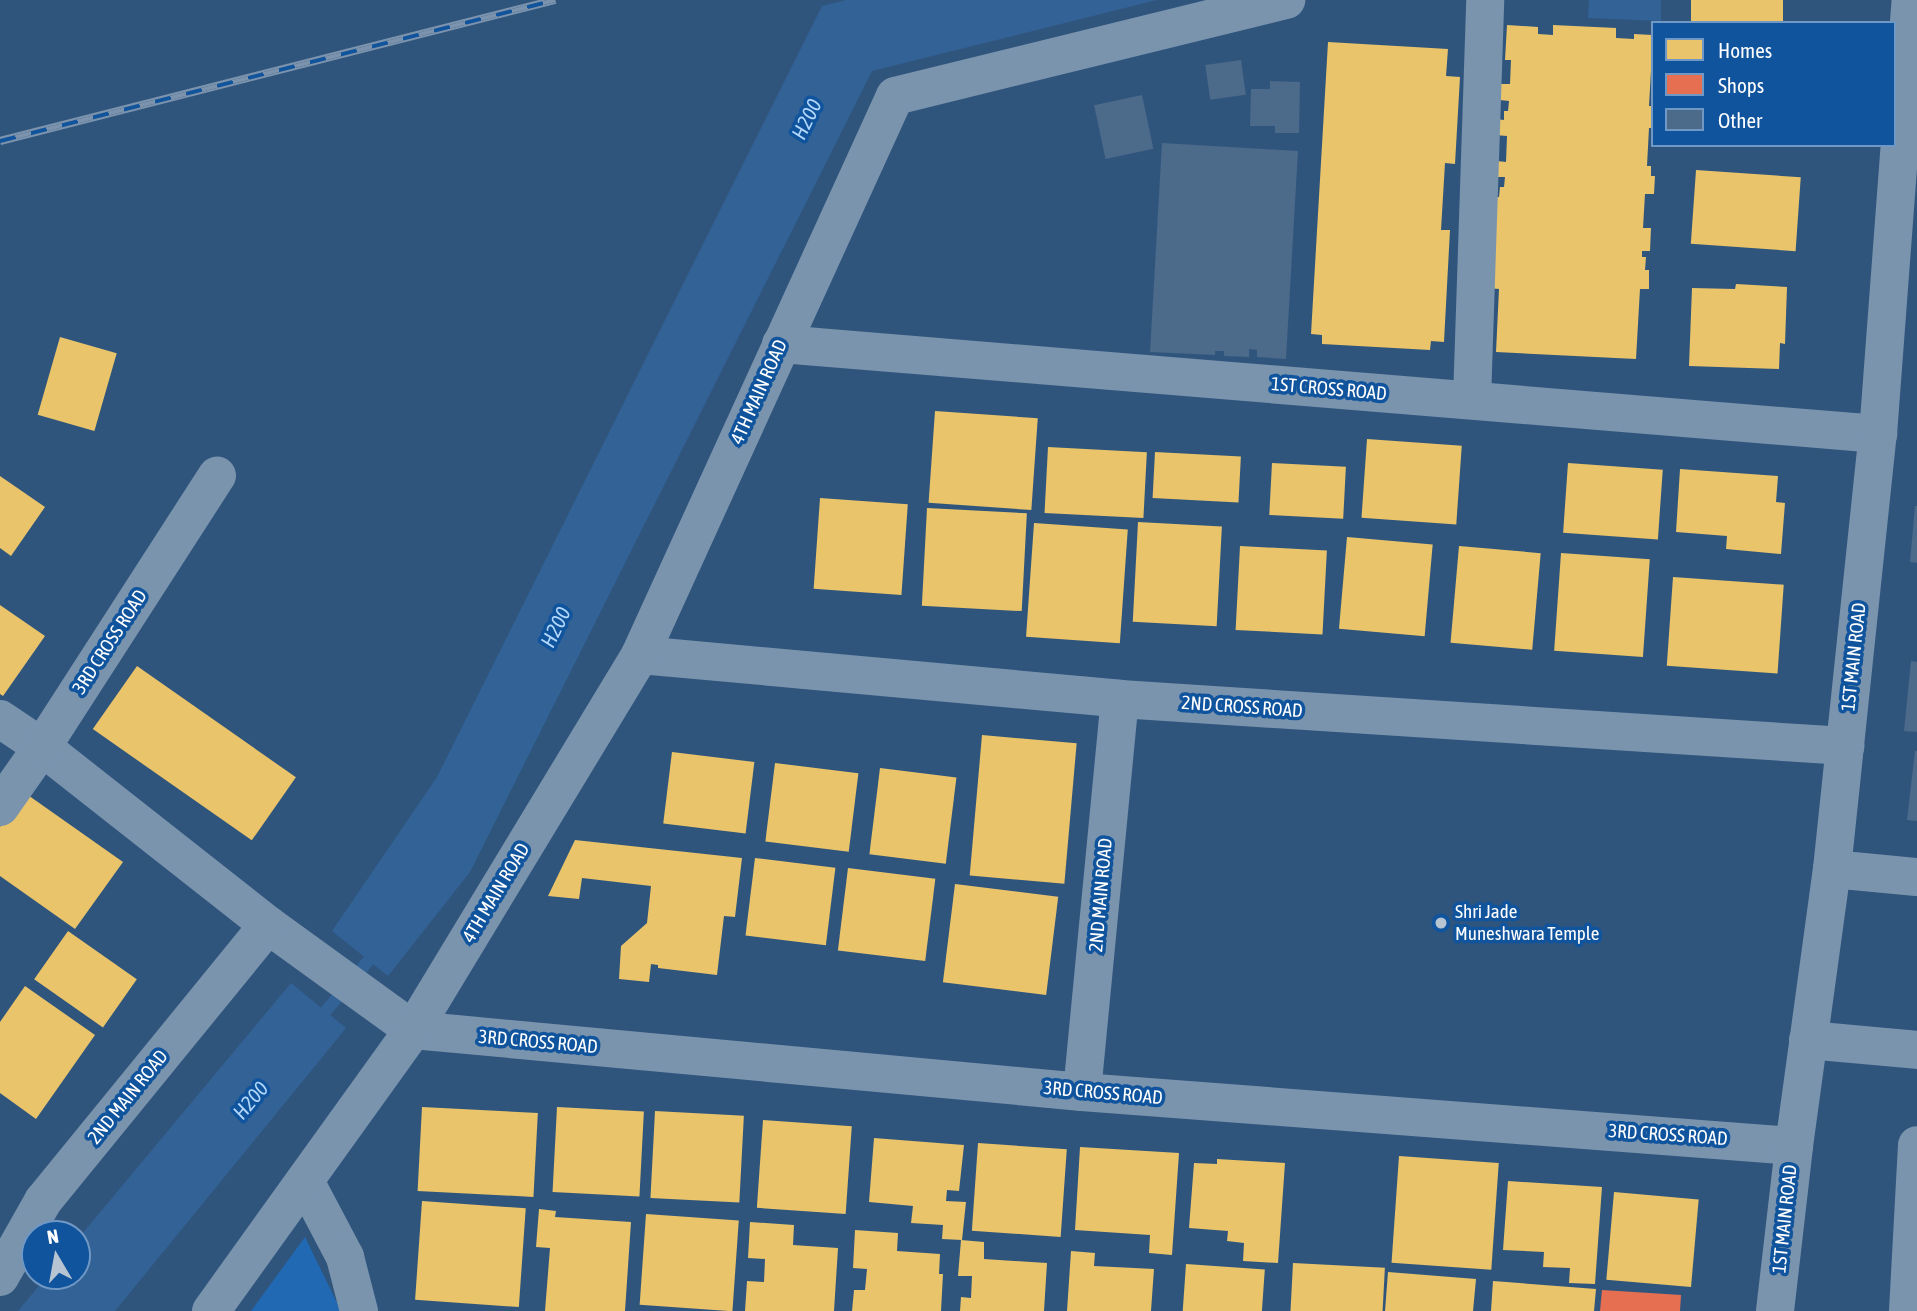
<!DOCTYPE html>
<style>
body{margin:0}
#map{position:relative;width:1917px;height:1311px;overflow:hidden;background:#30557d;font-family:"Asap Condensed",sans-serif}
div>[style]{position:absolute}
.green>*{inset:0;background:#2169b3}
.water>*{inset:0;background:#326296}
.homes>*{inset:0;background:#e9c46a;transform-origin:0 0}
.shops>*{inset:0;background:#e76f51}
.stream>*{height:12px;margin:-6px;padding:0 6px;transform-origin:6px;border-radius:6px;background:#326296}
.building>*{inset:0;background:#4c6a8a;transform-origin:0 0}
.minor>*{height:38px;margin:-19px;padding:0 19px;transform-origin:19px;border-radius:19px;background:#7b94ae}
.rail>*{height:8px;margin-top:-4px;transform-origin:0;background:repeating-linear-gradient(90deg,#10549d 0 16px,#7b93ad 0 32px);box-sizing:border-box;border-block:2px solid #7b93ad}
.dots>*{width:19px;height:19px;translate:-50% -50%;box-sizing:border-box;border:4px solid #10549d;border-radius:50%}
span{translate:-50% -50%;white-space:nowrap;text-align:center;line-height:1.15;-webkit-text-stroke:7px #10549d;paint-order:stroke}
.street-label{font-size:19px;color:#fff}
.poi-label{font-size:19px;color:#fff}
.left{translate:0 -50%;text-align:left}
.water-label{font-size:21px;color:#b2d7fb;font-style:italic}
.legend{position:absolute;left:1651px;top:21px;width:245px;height:126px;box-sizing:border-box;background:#10549d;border:2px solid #7098c4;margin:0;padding:9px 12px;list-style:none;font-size:21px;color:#fff}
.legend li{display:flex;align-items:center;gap:14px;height:35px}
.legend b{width:35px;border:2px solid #7098c4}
.north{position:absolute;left:21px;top:1220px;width:70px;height:70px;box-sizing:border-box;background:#10549d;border:2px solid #7098c4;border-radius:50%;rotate:350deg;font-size:19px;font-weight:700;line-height:28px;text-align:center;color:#fff}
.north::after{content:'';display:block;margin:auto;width:24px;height:32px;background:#b7c4d2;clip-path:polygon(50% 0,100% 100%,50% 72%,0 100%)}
</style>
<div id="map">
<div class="green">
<i style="clip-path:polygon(305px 1237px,341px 1311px,251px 1311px)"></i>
</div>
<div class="water">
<i style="clip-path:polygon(846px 0,1157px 0,872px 71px,470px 872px,388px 976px,332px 931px,437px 777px,822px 6px)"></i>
<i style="clip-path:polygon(1589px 0,1661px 0,1661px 21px,1588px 18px)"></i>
<i style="clip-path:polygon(291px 983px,346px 1028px,115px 1311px,18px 1311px,47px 1276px,77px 1276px,77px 1240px)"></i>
</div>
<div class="homes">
<i style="left:1691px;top:0;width:92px;height:23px"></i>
<i style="clip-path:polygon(1507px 25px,1538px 27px,1538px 34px,1553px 35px,1553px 25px,1616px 28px,1616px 38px,1634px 39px,1634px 34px,1653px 35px,1649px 106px,1653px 106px,1653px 128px,1649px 128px,1647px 166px,1651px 166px,1651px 176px,1655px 176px,1654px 194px,1645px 194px,1643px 228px,1651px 228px,1650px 251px,1642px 251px,1642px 257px,1646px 257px,1645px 270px,1649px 270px,1649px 289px,1640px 289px,1636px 359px,1496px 352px,1499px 289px,1488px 288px,1492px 197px,1499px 197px,1500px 187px,1504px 187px,1505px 177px,1497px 177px,1497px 161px,1506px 162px,1507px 136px,1495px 135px,1496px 119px,1504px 120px,1504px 111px,1508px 111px,1509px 101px,1500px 100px,1500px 84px,1510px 84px,1511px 60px,1505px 60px)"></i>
<i style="clip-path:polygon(1328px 42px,1448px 49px,1446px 76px,1460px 77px,1455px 164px,1445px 163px,1441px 230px,1450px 230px,1444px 342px,1431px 341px,1430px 350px,1322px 344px,1322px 335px,1311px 334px)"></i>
<i style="left:1696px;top:170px;width:105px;height:74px;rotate:4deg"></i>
<i style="clip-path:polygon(1736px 284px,1787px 287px,1785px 344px,1780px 343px,1779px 369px,1689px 366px,1692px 288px,1735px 289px)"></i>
<i style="left:60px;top:337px;width:59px;height:81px;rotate:16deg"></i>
<i style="left:935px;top:411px;width:103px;height:92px;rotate:4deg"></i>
<i style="left:1367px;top:439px;width:95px;height:79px;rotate:4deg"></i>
<i style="left:1048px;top:447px;width:99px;height:66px;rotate:3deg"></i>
<i style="left:1155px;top:452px;width:86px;height:46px;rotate:3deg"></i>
<i style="left:1272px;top:463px;width:74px;height:52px;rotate:3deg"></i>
<i style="left:1568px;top:463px;width:95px;height:70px;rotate:4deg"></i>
<i style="clip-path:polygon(1680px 469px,1778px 476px,1776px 502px,1785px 503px,1781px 554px,1726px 549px,1727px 536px,1676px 532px)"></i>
<i style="clip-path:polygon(0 476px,45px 507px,11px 556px,0 548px)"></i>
<i style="left:820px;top:498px;width:88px;height:91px;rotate:4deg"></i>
<i style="left:927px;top:508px;width:100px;height:98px;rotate:3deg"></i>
<i style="left:1138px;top:522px;width:84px;height:100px;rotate:3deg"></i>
<i style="left:1034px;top:523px;width:94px;height:114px;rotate:4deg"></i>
<i style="left:1347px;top:537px;width:86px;height:92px;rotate:5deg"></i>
<i style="left:1240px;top:546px;width:87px;height:84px;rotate:3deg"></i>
<i style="left:1459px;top:546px;width:82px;height:97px;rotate:5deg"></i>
<i style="left:1561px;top:553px;width:89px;height:98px;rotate:4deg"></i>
<i style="left:1673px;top:577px;width:111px;height:89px;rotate:4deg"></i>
<i style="clip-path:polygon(0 605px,45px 636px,3px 696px,0 694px)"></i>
<i style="left:137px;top:666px;width:194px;height:77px;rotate:35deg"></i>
<i style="left:982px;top:735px;width:95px;height:141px;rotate:5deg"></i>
<i style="left:672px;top:752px;width:83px;height:72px;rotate:7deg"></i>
<i style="left:775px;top:763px;width:84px;height:79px;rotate:7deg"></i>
<i style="left:880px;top:768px;width:77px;height:87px;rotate:7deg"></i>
<i style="clip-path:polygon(25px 793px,123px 862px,75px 929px,0 876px,0 827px)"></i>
<i style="clip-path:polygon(575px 840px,742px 858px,735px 917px,724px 916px,717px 975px,658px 968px,658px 965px,651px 964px,649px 982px,619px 979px,621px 946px,647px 923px,651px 886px,582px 878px,579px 899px,548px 896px)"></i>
<i style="left:755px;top:858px;width:81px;height:78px;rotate:7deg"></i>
<i style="left:848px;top:868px;width:88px;height:83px;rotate:7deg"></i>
<i style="left:955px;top:884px;width:104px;height:99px;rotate:7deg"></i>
<i style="left:68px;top:931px;width:84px;height:59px;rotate:35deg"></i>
<i style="clip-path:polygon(25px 986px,95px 1035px,36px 1119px,0 1093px,0 1022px)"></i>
<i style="left:422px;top:1107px;width:116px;height:84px;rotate:3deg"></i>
<i style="left:557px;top:1107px;width:87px;height:85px;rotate:3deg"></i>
<i style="left:655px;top:1111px;width:89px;height:87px;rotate:3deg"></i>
<i style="left:763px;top:1120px;width:89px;height:88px;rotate:4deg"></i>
<i style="clip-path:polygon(874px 1138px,964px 1145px,959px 1191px,947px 1190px,946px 1201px,966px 1202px,962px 1240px,942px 1239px,943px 1225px,911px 1223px,913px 1206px,869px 1202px)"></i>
<i style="left:978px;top:1143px;width:89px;height:88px;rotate:4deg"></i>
<i style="clip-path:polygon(1080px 1147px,1179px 1153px,1172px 1255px,1149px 1253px,1150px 1235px,1075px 1230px)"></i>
<i style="left:1399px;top:1156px;width:100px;height:107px;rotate:4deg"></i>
<i style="clip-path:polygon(1217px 1159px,1285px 1163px,1278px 1263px,1243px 1261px,1244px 1243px,1227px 1241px,1228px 1231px,1189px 1228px,1194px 1163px,1217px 1164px)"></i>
<i style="clip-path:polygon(1508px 1181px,1602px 1187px,1595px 1284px,1569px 1283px,1570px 1268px,1543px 1267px,1544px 1252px,1503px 1250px)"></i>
<i style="left:1614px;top:1192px;width:85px;height:88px;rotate:5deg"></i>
<i style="left:422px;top:1201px;width:104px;height:99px;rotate:4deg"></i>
<i style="clip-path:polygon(539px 1209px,556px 1211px,555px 1217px,631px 1222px,625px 1311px,545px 1311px,550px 1248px,536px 1247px)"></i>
<i style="left:646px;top:1214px;width:93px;height:91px;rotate:4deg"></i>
<i style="clip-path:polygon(750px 1222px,794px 1225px,793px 1245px,838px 1248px,834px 1311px,745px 1311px,747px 1281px,764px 1282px,765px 1259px,748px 1258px)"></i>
<i style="clip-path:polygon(855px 1230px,898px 1233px,897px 1251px,940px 1254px,939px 1274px,943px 1274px,941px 1311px,852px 1311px,854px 1290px,865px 1290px,867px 1269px,853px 1268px)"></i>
<i style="clip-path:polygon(961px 1240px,984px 1242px,984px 1259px,1047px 1263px,1044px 1311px,960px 1311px,961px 1297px,971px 1298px,972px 1276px,958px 1276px)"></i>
<i style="clip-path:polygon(1071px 1251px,1095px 1253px,1094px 1266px,1154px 1269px,1151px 1311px,1067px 1311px)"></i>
<i style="left:1293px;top:1263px;width:92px;height:48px;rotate:3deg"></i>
<i style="left:1186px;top:1264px;width:79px;height:47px;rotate:4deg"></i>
<i style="clip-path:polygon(1388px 1272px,1476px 1279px,1473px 1311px,1385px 1311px)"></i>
<i style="clip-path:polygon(1493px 1281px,1596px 1289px,1594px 1311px,1491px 1311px)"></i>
</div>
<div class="shops">
<i style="clip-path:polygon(1602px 1290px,1681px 1295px,1680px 1311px,1600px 1311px)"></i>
</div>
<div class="stream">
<i style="left:314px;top:1025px;width:101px;rotate:-49.8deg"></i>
</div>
<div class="building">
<i style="left:1241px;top:60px;width:35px;height:36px;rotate:82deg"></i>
<i style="clip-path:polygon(1270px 81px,1300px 82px,1299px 133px,1275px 133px,1275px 126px,1250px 126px,1251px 89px,1270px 89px)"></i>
<i style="left:1142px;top:95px;width:55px;height:49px;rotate:78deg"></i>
<i style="clip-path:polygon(1162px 143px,1298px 151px,1286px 359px,1257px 357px,1257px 350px,1249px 349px,1249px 357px,1224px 356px,1224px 351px,1215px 351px,1215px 355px,1150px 352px)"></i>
<i style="clip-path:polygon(1915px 506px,1917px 506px,1917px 563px,1910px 562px)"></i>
<i style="clip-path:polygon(1911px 661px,1917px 662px,1917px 732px,1904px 731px)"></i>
<i style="clip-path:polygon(1915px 751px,1917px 751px,1917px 821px,1907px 820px)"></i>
</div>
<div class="minor">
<i style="left:781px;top:344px;width:1101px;rotate:4.69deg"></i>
<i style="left:1472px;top:400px;width:400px;rotate:-88.1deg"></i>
<i style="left:640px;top:655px;width:482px;rotate:5.2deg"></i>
<i style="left:1120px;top:699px;width:727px;rotate:3.71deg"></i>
<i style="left:0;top:719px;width:50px;rotate:33.7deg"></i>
<i style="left:42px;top:747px;width:288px;rotate:38.2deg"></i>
<i style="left:268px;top:925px;width:179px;rotate:35.9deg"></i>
<i style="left:413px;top:1030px;width:672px;rotate:5.29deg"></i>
<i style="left:1082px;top:1092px;width:714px;rotate:4.34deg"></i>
<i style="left:0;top:807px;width:73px;rotate:-55deg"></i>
<i style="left:42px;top:747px;width:323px;rotate:-57.2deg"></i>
<i style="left:1832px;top:869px;width:85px;rotate:5.4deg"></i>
<i style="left:1808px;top:1040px;width:109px;rotate:5.2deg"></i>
<i style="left:1082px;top:1092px;width:395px;rotate:-84.5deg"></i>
<i style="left:305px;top:1181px;width:86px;rotate:62.2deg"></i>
<i style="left:345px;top:1257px;width:56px;rotate:75.5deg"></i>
<i style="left:0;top:1277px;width:87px;rotate:-60.5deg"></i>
<i style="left:43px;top:1201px;width:356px;rotate:-50.8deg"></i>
<i style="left:211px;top:1311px;width:346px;rotate:-54.3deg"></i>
<i style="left:413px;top:1030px;width:438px;rotate:-58.8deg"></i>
<i style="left:640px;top:655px;width:614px;rotate:-65.48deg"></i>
<i style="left:895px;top:96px;width:403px;rotate:-13.8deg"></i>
<i style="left:1775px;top:1311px;width:166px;rotate:-83.4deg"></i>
<i style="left:1794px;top:1146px;width:280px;rotate:-82.2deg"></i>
<i style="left:1832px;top:869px;width:437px;rotate:-84deg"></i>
<i style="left:1878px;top:434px;width:435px;rotate:-85.7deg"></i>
<i style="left:1908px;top:1311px;width:166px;rotate:-86.9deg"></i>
</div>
<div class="rail">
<i style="left:0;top:141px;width:573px;rotate:-14.25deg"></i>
</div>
<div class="dots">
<i style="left:1441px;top:923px;background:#b7c4d2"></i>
</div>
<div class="street-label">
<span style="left:1329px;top:389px;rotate:5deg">1ST CROSS ROAD</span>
<span style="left:759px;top:392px;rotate:-66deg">4TH MAIN ROAD</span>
<span style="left:110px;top:642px;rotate:-57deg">3RD CROSS ROAD</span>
<span style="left:1854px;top:657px;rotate:-84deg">1ST MAIN ROAD</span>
<span style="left:1242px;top:707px;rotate:4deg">2ND CROSS ROAD</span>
<span style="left:496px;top:893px;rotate:-59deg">4TH MAIN ROAD</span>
<span style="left:1101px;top:895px;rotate:-85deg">2ND MAIN ROAD</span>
<span style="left:538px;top:1042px;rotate:5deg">3RD CROSS ROAD</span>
<span style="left:1103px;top:1093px;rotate:5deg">3RD CROSS ROAD</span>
<span style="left:128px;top:1097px;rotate:-51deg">2ND MAIN ROAD</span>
<span style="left:1668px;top:1135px;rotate:4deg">3RD CROSS ROAD</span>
<span style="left:1785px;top:1219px;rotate:-84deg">1ST MAIN ROAD</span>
</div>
<div class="poi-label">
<span class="left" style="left:1455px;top:923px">Shri Jade<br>Muneshwara Temple</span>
</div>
<div class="water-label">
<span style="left:806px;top:119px;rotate:-64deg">H200</span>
<span style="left:555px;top:627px;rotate:-64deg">H200</span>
<span style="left:250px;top:1100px;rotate:-50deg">H200</span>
</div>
<ul class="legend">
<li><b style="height:19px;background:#e9c46a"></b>Homes</li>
<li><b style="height:19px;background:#e76f51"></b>Shops</li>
<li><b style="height:19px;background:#4c6a8a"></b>Other</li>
</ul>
<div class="north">N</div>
</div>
